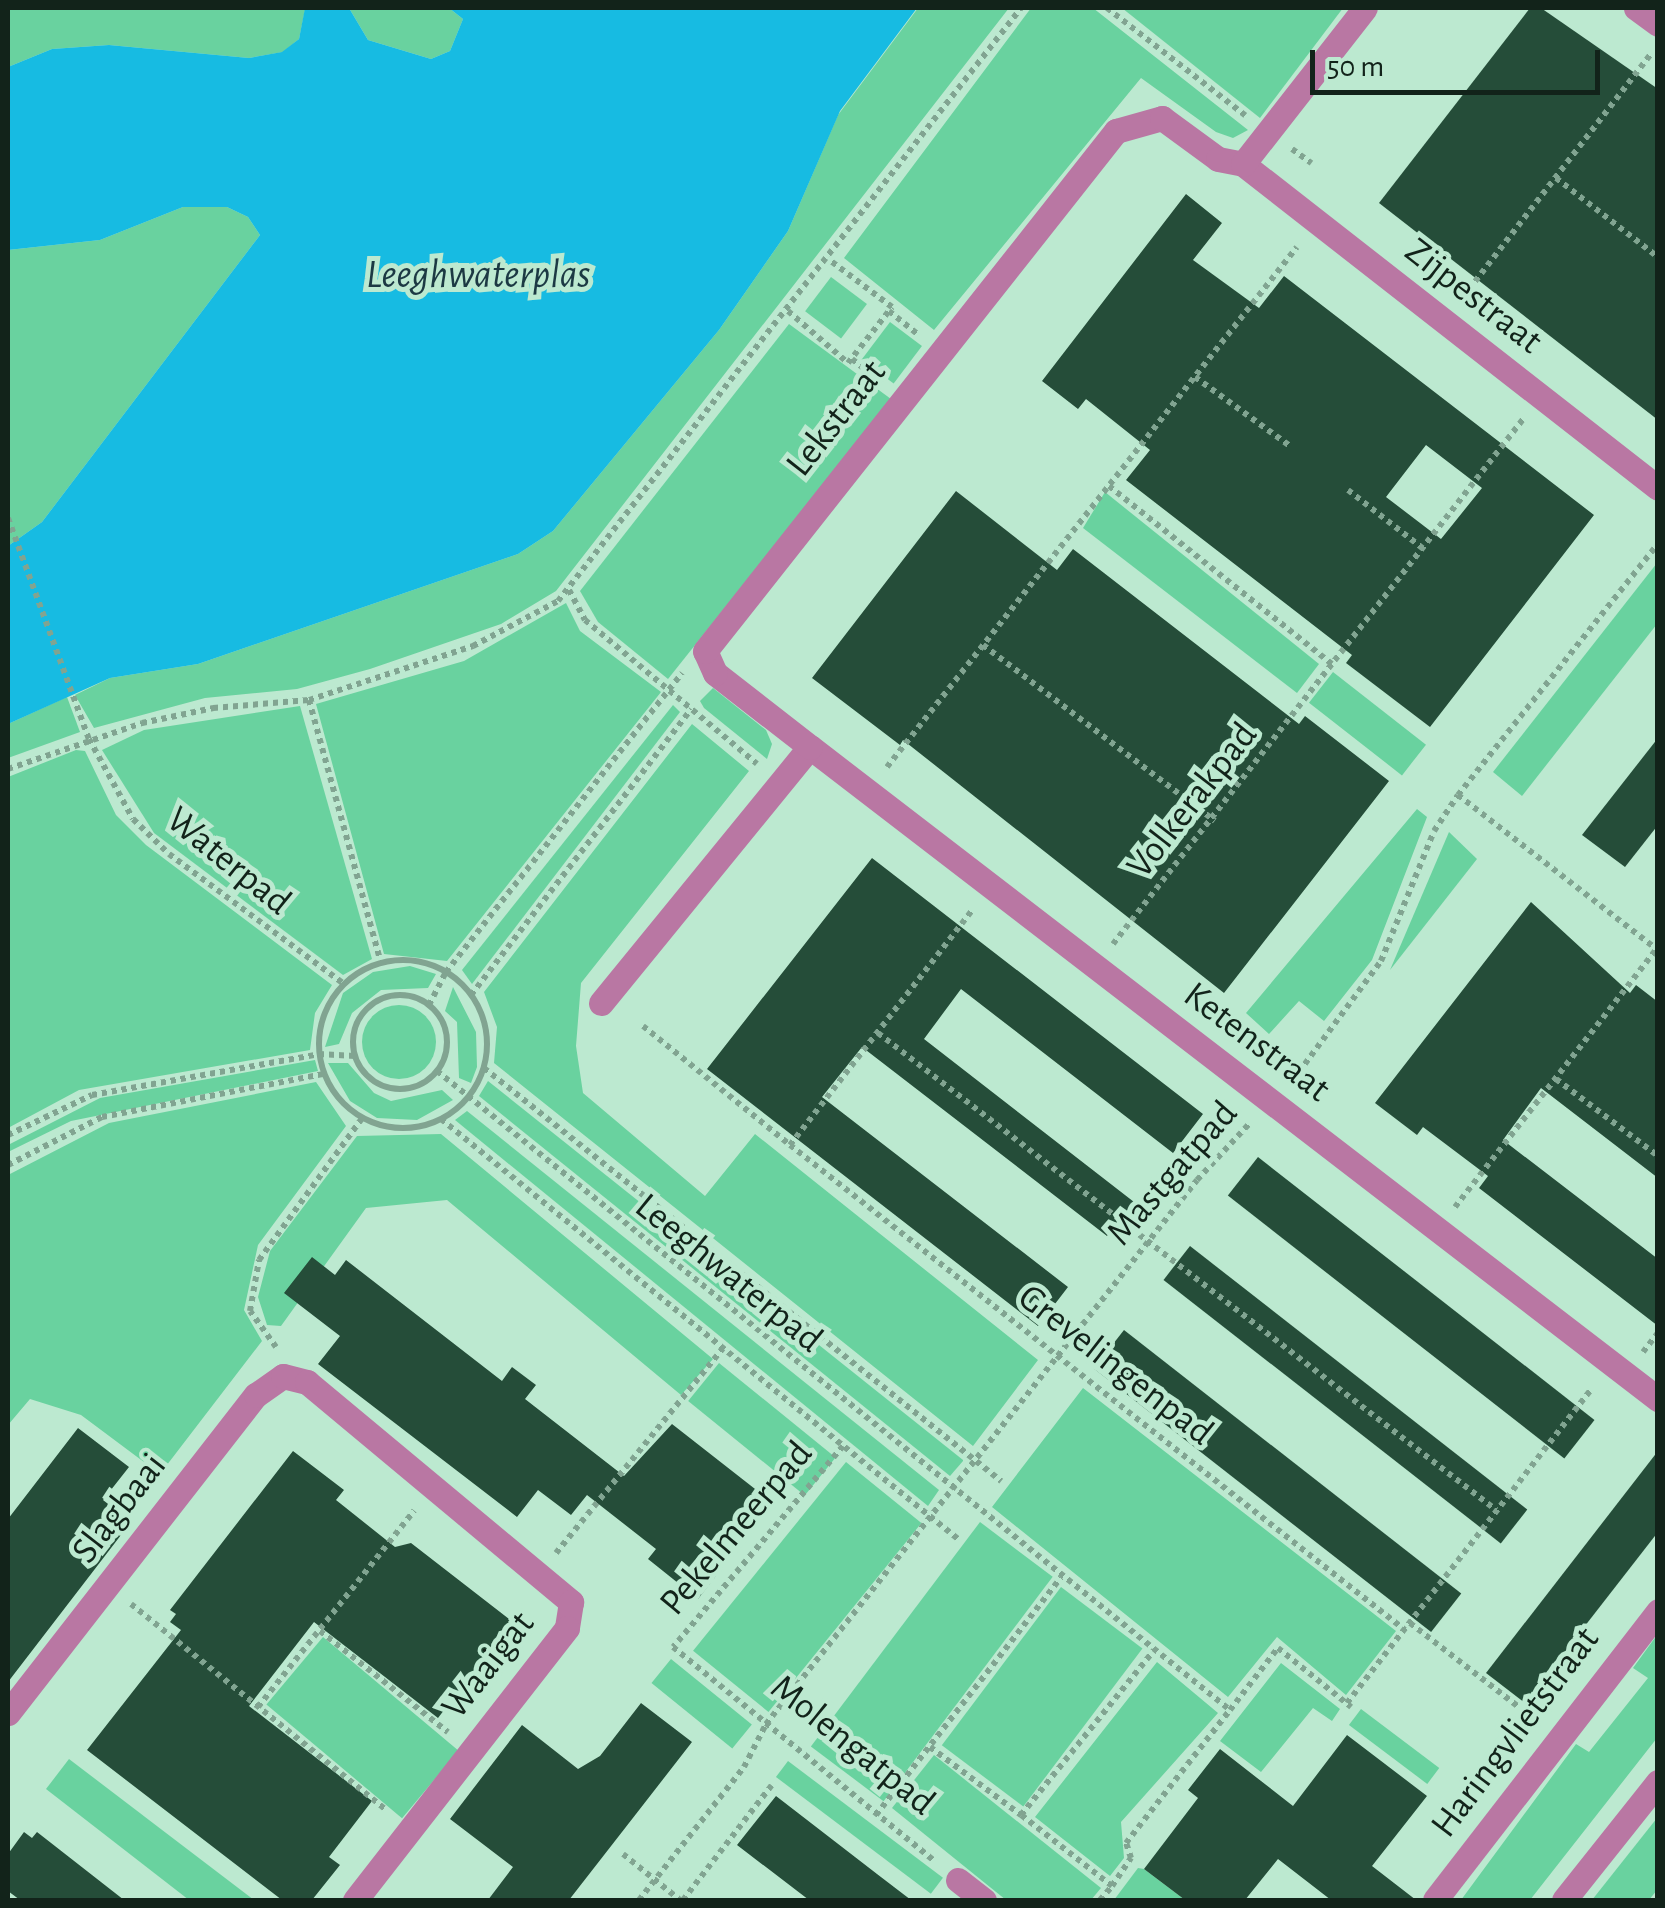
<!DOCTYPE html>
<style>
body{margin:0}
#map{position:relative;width:1665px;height:1908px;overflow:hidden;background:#bce9d0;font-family:"Alegreya Sans",sans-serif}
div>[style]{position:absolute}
.green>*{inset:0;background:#69d29f;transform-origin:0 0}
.round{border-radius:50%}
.water>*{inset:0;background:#17bbe2}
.building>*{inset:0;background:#254d39;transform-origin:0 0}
.path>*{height:6px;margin-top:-3px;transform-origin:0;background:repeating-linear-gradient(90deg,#81a491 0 5px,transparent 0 10px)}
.path>.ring{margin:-3px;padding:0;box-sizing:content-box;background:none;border:6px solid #81a491;border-radius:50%}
.minor>*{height:25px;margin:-12.5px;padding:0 12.5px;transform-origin:12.5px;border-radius:12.5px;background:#b977a3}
span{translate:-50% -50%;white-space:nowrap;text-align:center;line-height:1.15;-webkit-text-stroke:10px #bce9d0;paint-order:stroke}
.street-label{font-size:38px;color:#12231a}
.water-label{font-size:40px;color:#1c3943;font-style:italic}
.frame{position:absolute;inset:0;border:10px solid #12231a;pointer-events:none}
.scale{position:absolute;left:1310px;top:50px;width:290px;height:45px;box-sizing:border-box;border:5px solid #12231a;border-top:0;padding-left:12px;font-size:30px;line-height:35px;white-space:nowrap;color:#12231a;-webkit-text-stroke:8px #bce9d0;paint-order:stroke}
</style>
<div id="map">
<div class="green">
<i style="clip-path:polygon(8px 8px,305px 8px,305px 10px,299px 39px,283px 52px,249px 58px,109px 45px,52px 49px,8px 67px)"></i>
<i style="clip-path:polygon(349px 8px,449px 8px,463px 19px,450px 51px,431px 59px,368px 40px)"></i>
<i style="clip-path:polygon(918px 8px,1009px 8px,556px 591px,501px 624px,370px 669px,297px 689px,205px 698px,94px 728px,75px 695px,110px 678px,198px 664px,518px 554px,553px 531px,719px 330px,788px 231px,838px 115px)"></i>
<i style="clip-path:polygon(1031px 8px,1093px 8px,1248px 130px,1233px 138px,1216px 132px,1141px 78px,934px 330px,844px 258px)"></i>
<i style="clip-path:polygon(1122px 8px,1343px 8px,1260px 118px)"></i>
<i style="clip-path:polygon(183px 207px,227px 207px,248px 217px,260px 235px,42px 522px,8px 546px,8px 250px,100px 240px)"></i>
<i style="left:831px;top:277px;width:45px;height:43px;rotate:37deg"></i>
<i style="left:890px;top:322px;width:40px;height:47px;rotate:37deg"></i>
<i style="clip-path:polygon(789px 324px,891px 399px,668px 679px,598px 622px,580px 591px)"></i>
<i style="clip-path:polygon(1105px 492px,1319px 664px,1297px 693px,1083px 528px)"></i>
<i style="clip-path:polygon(1657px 563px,1657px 624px,1522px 796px,1493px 772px)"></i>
<i style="clip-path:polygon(566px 603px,580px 631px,661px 692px,447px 961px,384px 954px,316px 704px,464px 661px)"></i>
<i style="left:1333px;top:672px;width:118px;height:39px;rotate:38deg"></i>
<i style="clip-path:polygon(713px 688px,766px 730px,772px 744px,767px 759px,704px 708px,700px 701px)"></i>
<i style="clip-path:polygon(67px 697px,80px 732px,8px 758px,8px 724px)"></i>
<i style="clip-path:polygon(673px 705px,680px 712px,472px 984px,462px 970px)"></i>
<i style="clip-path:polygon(300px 706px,372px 959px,343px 975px,154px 833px,102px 750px,144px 730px)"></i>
<i style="clip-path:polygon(692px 724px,749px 771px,581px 983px,576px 1046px,583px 1093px,705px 1196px,755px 1134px,1038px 1360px,973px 1446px,494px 1063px,497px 1027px,484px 992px)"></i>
<i style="clip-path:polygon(76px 750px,85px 751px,116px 815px,146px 845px,332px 985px,315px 1013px,310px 1050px,79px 1090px,8px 1128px,8px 777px)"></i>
<i style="clip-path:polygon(1417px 809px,1427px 817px,1372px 960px,1324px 1021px,1299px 1001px,1269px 1034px,1246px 1013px)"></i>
<i style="clip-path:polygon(1449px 832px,1477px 859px,1390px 970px)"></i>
<i style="clip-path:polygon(410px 966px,436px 974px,428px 988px,381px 990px,352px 1013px,339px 1044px,325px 1047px,343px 993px,373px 972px)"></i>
<i style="clip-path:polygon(453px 987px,476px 1032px,477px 1067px,471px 1083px,459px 1078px,457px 1022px,445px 1011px)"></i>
<i class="round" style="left:362px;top:1005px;width:74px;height:74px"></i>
<i style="clip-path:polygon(315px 1060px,318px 1071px,71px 1121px,8px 1152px,8px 1145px,100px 1098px)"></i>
<i style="clip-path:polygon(328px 1063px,348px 1063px,374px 1093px,391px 1101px,442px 1090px,453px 1100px,417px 1120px,377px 1118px,350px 1101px)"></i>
<i style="clip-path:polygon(488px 1081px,963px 1460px,963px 1461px,950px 1476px,479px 1096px)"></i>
<i style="clip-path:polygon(316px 1082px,346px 1126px,258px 1245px,244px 1310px,262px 1341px,160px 1474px,81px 1415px,30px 1399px,8px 1425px,8px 1175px,109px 1123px)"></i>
<i style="clip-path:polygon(467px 1111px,939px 1490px,928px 1506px,455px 1120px)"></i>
<i style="clip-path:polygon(441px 1134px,713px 1359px,681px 1395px,447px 1200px,366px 1208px,281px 1326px,267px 1325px,258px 1297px,270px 1251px,357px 1136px)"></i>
<i style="left:719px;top:1363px;width:150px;height:49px;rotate:39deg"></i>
<i style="clip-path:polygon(1083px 1388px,1396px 1631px,1346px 1695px,1277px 1637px,1228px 1697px,992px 1507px)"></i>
<i style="left:846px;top:1462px;width:97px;height:243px;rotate:39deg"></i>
<i style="left:980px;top:1522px;width:91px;height:281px;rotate:37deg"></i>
<i style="left:1061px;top:1587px;width:102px;height:198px;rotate:37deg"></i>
<i style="clip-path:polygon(1657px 1635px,1657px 1738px,1530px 1900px,1461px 1900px,1576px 1744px,1589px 1752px,1648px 1678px,1633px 1668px)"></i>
<i style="left:323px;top:1637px;width:177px;height:88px;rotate:40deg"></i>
<i style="left:671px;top:1659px;width:104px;height:31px;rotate:39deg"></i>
<i style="clip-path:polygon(1157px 1662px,1218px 1713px,1121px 1822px,1124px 1858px,1110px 1876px,1035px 1817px)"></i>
<i style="clip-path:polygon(1281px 1663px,1340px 1709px,1332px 1721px,1313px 1708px,1261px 1772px,1220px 1741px)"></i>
<i style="left:1361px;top:1709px;width:98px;height:20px;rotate:37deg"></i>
<i style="clip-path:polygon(934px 1755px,1101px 1888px,1091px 1900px,1006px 1900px,892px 1808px)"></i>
<i style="clip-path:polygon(69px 1759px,254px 1900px,189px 1900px,46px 1789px)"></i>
<i style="left:788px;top:1761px;width:194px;height:20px;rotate:37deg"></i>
<i style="clip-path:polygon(1657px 1818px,1657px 1890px,1649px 1900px,1592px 1900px)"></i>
<i style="clip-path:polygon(1138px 1868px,1144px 1869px,1185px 1900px,1114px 1900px)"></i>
</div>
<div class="water">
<i style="clip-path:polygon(305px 8px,349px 8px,368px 40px,431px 59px,450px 51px,463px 19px,449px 8px,917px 8px,840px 111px,788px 231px,719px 330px,553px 531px,518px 554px,198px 664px,110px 678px,8px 724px,8px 546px,42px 522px,260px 235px,248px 217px,227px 207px,183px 207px,100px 240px,8px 250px,8px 67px,52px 49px,109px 45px,249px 58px,282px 52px,299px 39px)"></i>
</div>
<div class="building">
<i style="clip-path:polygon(1530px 8px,1541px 8px,1658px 89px,1658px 420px,1379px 203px)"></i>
<i style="clip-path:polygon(evenodd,1186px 194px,1222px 223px,1193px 260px,1259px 308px,1284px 276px,1594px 515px,1430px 727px,1346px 663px,1352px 655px,1126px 480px,1150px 450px,1086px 399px,1078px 409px,1042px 381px,1186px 194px,1426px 445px,1482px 488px,1441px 539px,1386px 497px,1426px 445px)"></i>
<i style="clip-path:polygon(956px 491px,1057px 570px,1073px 549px,1299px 724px,1305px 716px,1389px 781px,1224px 993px,903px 740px,900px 745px,812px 678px)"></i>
<i style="clip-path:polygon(1658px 738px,1658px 825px,1625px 867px,1582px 835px)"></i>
<i style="clip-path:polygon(872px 858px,1203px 1114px,1173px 1153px,961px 989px,924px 1039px,1134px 1202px,1107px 1236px,862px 1047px,822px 1097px,1068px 1287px,1038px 1326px,707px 1069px)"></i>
<i style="clip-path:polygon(1531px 902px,1630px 993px,1636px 985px,1658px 1002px,1658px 1178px,1541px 1088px,1503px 1140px,1658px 1259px,1658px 1326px,1479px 1188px,1488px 1176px,1423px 1127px,1417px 1135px,1375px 1103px)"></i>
<i style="left:1258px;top:1157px;width:427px;height:49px;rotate:38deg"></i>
<i style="left:1190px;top:1246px;width:428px;height:43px;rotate:38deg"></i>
<i style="clip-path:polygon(312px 1257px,335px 1275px,346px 1260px,502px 1381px,512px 1367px,536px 1385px,525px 1399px,624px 1476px,672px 1424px,773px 1503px,698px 1599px,648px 1559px,656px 1549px,587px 1495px,571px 1515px,538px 1490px,517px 1517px,318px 1364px,340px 1336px,284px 1293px)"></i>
<i style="left:1124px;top:1330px;width:428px;height:49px;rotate:38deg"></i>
<i style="clip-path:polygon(78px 1428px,129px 1467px,103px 1500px,131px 1522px,8px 1682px,8px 1519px)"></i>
<i style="clip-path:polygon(293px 1451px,344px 1490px,336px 1500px,395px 1547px,411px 1543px,522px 1629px,484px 1679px,473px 1672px,438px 1718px,314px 1622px,249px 1706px,372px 1801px,329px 1857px,340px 1865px,312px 1900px,282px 1900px,87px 1750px,181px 1630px,170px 1622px,176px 1614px,170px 1610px)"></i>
<i style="clip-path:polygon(1658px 1451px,1658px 1532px,1525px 1703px,1486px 1673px)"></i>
<i style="clip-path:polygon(641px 1703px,692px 1742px,636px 1814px,569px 1900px,488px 1900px,513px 1867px,450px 1819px,522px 1725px,578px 1769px,600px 1756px)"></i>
<i style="clip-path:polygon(1347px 1735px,1427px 1796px,1372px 1866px,1416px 1900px,1331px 1900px,1278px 1859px,1245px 1900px,1185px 1900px,1144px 1869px,1198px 1798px,1188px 1790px,1220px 1749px,1293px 1806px)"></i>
<i style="clip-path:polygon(776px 1796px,877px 1874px,911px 1900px,809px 1900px,737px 1845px)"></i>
<i style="clip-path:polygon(24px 1832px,32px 1838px,37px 1832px,124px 1900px,20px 1900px,8px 1891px,8px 1854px)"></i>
</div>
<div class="path">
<i style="left:1107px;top:8px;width:175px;rotate:37.8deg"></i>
<i style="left:1292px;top:149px;width:24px;rotate:36deg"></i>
<i style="left:1556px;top:178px;width:129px;rotate:37.8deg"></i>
<i style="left:1463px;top:297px;width:307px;rotate:-52.3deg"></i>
<i style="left:788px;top:311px;width:79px;rotate:40.9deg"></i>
<i style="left:848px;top:363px;width:71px;rotate:-51.8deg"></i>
<i style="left:892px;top:307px;width:80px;rotate:-143.1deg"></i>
<i style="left:889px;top:311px;width:38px;rotate:39deg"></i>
<i style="left:852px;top:359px;width:38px;rotate:39deg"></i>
<i style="left:1195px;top:377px;width:117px;rotate:36deg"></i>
<i style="left:1109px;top:486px;width:285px;rotate:38.6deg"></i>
<i style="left:1348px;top:490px;width:99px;rotate:38deg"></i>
<i style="left:8px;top:518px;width:235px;rotate:69.9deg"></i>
<i style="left:89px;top:739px;width:91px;rotate:61.2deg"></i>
<i style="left:133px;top:819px;width:50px;rotate:44.2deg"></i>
<i style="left:169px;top:854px;width:218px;rotate:36.6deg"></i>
<i style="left:569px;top:590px;width:34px;rotate:62deg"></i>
<i style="left:585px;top:620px;width:224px;rotate:39.9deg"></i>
<i style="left:983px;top:645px;width:291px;rotate:37.2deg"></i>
<i style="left:309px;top:700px;width:273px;rotate:74.7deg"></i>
<i style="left:887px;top:767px;width:662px;rotate:-51.75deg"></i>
<i style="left:8px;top:769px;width:142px;rotate:-18.9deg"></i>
<i style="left:142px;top:723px;width:73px;rotate:-11.9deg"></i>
<i style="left:213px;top:708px;width:96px;rotate:-4.8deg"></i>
<i style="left:309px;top:700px;width:173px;rotate:-18.2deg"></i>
<i style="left:473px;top:646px;width:96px;rotate:-27.9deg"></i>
<i style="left:558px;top:601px;width:752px;rotate:-52.02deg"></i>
<i style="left:1458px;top:795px;width:253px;rotate:37.8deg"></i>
<i style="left:1113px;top:944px;width:668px;rotate:-52deg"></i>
<i class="ring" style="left:319px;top:960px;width:162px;height:162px"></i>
<i style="left:471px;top:995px;width:361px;rotate:-52.4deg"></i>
<i class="ring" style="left:353px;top:995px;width:88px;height:88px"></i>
<i style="left:429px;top:1005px;width:37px;rotate:-63deg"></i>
<i style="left:446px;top:972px;width:381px;rotate:-51.7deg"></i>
<i style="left:643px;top:1026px;width:189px;rotate:39deg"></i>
<i style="left:790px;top:1145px;width:299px;rotate:-52.2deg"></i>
<i style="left:878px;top:1033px;width:781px;rotate:37.66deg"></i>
<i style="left:484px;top:1068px;width:662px;rotate:38.62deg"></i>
<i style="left:437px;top:1071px;width:1018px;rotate:38.86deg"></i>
<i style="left:1230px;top:1710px;width:78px;rotate:-52.3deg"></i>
<i style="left:1278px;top:1648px;width:94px;rotate:38.9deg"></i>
<i style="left:1556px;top:1079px;width:128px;rotate:37deg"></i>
<i style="left:1293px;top:1080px;width:148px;rotate:-53.5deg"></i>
<i style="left:1381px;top:961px;width:140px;rotate:-67.8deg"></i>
<i style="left:1434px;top:831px;width:43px;rotate:-56.3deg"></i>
<i style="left:1458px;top:795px;width:321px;rotate:-51.5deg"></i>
<i style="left:441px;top:1119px;width:666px;rotate:39.09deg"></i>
<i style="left:8px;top:1135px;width:93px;rotate:-25.5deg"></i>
<i style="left:92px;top:1095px;width:231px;rotate:-10.2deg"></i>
<i style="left:319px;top:1054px;width:36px;rotate:3deg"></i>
<i style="left:790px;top:1145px;width:783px;rotate:38.26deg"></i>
<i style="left:8px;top:1165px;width:106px;rotate:-27.1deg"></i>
<i style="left:102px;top:1117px;width:226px;rotate:-11deg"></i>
<i style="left:1455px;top:1207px;width:330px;rotate:-52deg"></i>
<i style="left:276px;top:1347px;width:44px;rotate:-125.8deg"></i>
<i style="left:250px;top:1311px;width:52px;rotate:-80deg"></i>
<i style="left:259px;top:1260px;width:175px;rotate:-54deg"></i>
<i style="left:1643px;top:1352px;width:24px;rotate:-52deg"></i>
<i style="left:843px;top:1446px;width:263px;rotate:130.2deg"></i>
<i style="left:673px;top:1647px;width:338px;rotate:39.3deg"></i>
<i style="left:556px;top:1553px;width:264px;rotate:-50.8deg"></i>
<i style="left:131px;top:1604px;width:328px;rotate:38.9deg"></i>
<i style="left:1410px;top:1623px;width:160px;rotate:37.7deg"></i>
<i style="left:320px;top:1631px;width:163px;rotate:38.3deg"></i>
<i style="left:1347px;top:1703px;width:399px;rotate:-52.1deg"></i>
<i style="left:258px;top:1707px;width:251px;rotate:-51.5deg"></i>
<i style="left:930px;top:1747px;width:114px;rotate:36.8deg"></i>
<i style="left:876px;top:1815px;width:301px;rotate:-52.1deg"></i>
<i style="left:623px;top:1854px;width:73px;rotate:38.9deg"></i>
<i style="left:1112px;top:1886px;width:34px;rotate:-56deg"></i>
<i style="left:1131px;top:1858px;width:16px;rotate:-108deg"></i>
<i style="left:1126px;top:1843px;width:169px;rotate:-52deg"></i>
<i style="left:639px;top:1900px;width:169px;rotate:-51.7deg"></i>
<i style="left:744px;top:1767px;width:48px;rotate:-62.9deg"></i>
<i style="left:766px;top:1724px;width:694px;rotate:-51.61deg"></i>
<i style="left:1197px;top:1180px;width:76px;rotate:-47.1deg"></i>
<i style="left:683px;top:1900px;width:145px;rotate:-52.3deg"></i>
<i style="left:1100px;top:1900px;width:18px;rotate:-49deg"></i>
<i style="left:1112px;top:1886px;width:115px;rotate:-142deg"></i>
<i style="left:1021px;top:1815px;width:212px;rotate:-51.1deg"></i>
</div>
<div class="minor">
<i style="left:1636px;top:8px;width:27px;rotate:36deg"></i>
<i style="left:1243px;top:164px;width:526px;rotate:37.98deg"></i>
<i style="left:810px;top:747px;width:1070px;rotate:37.56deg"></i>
<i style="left:601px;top:1003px;width:330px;rotate:-50.8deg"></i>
<i style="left:810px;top:747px;width:120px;rotate:-142.1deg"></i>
<i style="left:715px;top:673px;width:24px;rotate:-114deg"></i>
<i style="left:705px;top:651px;width:663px;rotate:-51.68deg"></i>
<i style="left:1116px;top:131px;width:48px;rotate:-15.8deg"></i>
<i style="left:1162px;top:118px;width:69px;rotate:36.2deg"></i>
<i style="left:1218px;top:159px;width:25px;rotate:11deg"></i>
<i style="left:1243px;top:164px;width:198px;rotate:-52deg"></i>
<i style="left:8px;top:1713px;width:403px;rotate:-52.1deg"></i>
<i style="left:256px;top:1395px;width:33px;rotate:-35deg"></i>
<i style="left:283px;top:1376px;width:25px;rotate:14deg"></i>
<i style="left:307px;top:1382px;width:344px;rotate:39.8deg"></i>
<i style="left:571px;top:1602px;width:26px;rotate:99deg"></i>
<i style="left:567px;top:1628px;width:345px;rotate:127.9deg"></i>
<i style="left:958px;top:1880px;width:33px;rotate:38deg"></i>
<i style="left:1435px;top:1900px;width:365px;rotate:-52.3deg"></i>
<i style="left:1564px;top:1900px;width:151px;rotate:-51.5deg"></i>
</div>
<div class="street-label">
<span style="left:1473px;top:297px;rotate:38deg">Zijpestraat</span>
<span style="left:837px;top:419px;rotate:-52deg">Lekstraat</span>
<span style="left:1193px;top:801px;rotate:-52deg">Volkerakpad</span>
<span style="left:228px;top:862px;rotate:39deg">Waterpad</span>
<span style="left:1256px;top:1043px;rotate:37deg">Ketenstraat</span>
<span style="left:1173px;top:1174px;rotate:-49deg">Mastgatpad</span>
<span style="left:728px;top:1274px;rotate:39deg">Leeghwaterpad</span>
<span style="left:1115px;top:1366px;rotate:38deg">Grevelingenpad</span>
<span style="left:120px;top:1509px;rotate:-52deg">Slagbaai</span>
<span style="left:737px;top:1529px;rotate:-50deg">Pekelmeerpad</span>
<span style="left:489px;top:1666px;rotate:-52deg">Waaigat</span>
<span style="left:1516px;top:1733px;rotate:-53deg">Haringvlietstraat</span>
<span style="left:852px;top:1746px;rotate:39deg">Molengatpad</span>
</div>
<div class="water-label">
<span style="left:478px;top:275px">Leeghwaterplas</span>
</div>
<div class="frame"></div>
<div class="scale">50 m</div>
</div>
